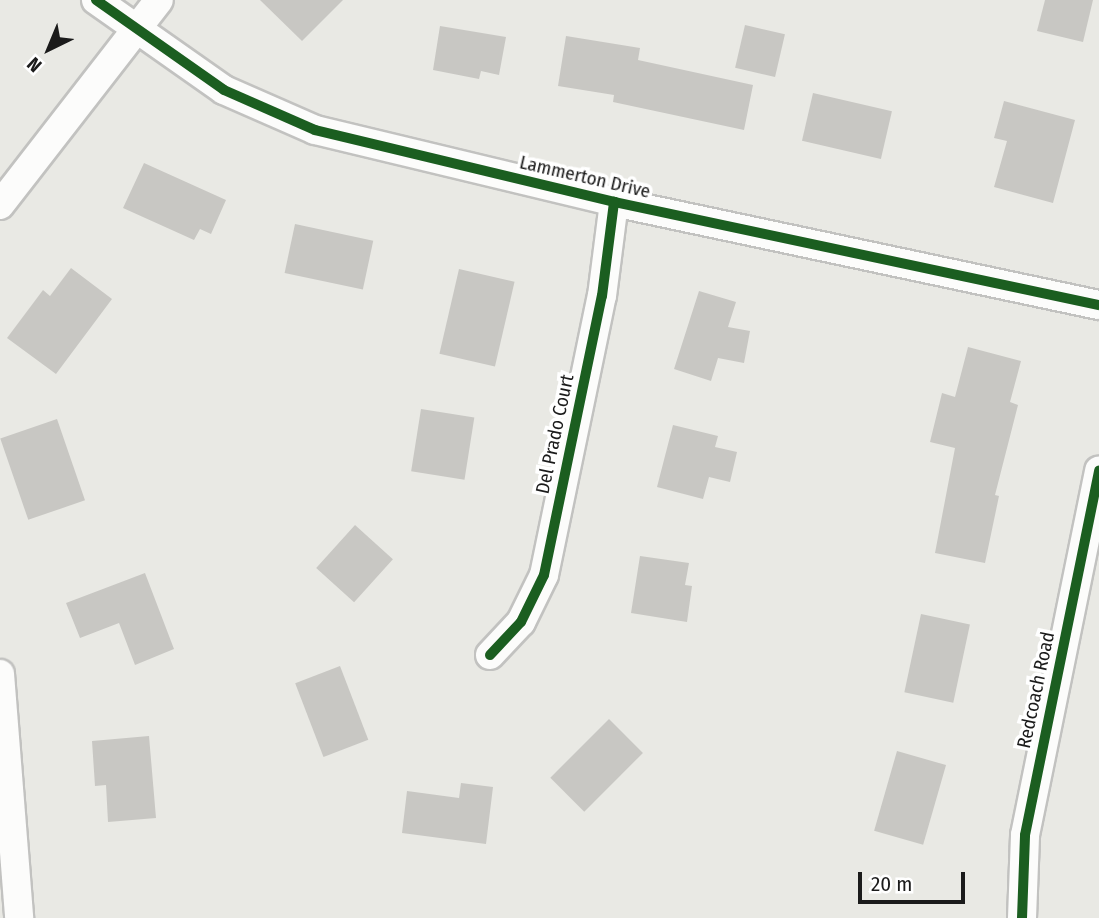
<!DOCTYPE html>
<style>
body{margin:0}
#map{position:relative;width:1099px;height:918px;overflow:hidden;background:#e9e9e4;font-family:"Fira Sans Condensed",sans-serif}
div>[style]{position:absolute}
.building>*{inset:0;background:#c8c7c3;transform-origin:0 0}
.roads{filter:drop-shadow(2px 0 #c2c2c0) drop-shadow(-2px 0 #c2c2c0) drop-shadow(0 2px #c2c2c0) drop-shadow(0 -2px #c2c2c0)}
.street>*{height:28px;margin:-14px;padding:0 14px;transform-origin:14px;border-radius:14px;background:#fcfcfb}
.cycleway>*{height:10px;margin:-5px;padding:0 5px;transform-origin:5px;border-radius:5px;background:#1b5e20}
span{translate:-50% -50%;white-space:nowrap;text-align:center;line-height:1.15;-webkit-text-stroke:7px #fff;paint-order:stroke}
.street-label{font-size:19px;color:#1b1b1b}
.north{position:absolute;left:14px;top:14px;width:70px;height:70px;-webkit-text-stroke:5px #fff;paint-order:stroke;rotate:223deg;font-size:19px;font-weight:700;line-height:28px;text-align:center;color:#1b1b1b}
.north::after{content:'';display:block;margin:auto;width:24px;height:32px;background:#1b1b1b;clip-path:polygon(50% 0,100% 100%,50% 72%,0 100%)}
.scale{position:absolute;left:858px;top:872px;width:107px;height:32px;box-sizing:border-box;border:4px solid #1b1b1b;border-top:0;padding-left:9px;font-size:21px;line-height:24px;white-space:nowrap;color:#1b1b1b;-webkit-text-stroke:5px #fff;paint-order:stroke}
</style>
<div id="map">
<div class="building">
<i style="clip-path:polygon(260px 0,343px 0,302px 41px)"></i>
<i style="clip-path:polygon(1045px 0,1093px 0,1083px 42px,1037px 31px)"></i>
<i style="left:745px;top:25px;width:41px;height:44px;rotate:13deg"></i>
<i style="clip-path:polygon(440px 26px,506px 37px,499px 75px,481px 71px,479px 79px,433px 70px)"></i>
<i style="clip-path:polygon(566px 36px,640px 48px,638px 60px,753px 85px,744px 130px,613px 102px,614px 95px,558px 86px)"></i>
<i style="left:813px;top:93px;width:81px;height:49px;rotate:13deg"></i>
<i style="clip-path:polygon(1004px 101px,1075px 120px,1053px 203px,994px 187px,1007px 141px,994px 138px)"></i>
<i style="clip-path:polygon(144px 163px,226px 200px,211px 234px,200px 229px,194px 240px,123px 208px)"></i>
<i style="left:295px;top:224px;width:80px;height:50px;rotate:12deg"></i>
<i style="clip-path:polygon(71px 268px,112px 299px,56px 374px,7px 338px,43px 290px,50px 296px)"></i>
<i style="left:459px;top:269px;width:57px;height:87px;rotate:13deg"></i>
<i style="clip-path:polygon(699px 291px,736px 302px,728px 327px,750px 331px,744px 363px,718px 358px,711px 381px,674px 369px)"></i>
<i style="clip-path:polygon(968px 347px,1021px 361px,1010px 402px,1018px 405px,995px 495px,999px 496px,985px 563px,935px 553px,955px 448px,930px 442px,942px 393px,955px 397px)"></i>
<i style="left:421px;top:409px;width:54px;height:63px;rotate:9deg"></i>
<i style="left:57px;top:419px;width:86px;height:60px;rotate:71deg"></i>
<i style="clip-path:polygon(673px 425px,718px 436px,715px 447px,737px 452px,730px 482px,709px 477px,703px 499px,657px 487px)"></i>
<i style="left:355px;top:525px;width:51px;height:58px;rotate:42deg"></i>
<i style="clip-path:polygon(640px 556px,689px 563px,685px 585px,692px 586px,687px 622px,631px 613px)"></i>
<i style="clip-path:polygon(145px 573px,174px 649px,135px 665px,119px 623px,80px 638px,66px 603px)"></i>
<i style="left:921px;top:614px;width:50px;height:80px;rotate:12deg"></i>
<i style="left:340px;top:666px;width:79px;height:48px;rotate:69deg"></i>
<i style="left:609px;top:719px;width:48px;height:83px;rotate:45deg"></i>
<i style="clip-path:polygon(149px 736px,156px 818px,108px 822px,106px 785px,95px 786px,92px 741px)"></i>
<i style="left:897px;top:751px;width:51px;height:83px;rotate:16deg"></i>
<i style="clip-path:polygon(461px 783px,493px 787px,486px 844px,402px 833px,407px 791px,459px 798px)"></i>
</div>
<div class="roads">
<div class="street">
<i style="left:96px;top:0;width:156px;rotate:35.1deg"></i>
<i style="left:224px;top:90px;width:99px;rotate:23.7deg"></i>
<i style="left:315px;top:130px;width:308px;rotate:13.5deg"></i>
<i style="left:614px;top:202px;width:496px;rotate:12deg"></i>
<i style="left:0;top:205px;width:259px;rotate:-52.2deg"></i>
<i style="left:490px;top:655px;width:45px;rotate:-46.8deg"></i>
<i style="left:521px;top:622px;width:52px;rotate:-63.9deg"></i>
<i style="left:544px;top:575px;width:285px;rotate:-78.3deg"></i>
<i style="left:602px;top:296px;width:95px;rotate:-82.7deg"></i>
<i style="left:0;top:674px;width:245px;rotate:85.5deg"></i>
<i style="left:1022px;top:918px;width:83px;rotate:-87.9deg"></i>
<i style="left:1025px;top:835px;width:372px;rotate:-78.5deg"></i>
</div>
</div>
<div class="cycleway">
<i style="left:96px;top:0;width:156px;rotate:35.1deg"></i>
<i style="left:224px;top:90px;width:99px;rotate:23.7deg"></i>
<i style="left:315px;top:130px;width:308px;rotate:13.5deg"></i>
<i style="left:614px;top:202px;width:496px;rotate:12deg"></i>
<i style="left:490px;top:655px;width:45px;rotate:-46.8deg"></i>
<i style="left:521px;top:622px;width:52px;rotate:-63.9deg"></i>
<i style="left:544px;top:575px;width:285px;rotate:-78.3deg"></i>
<i style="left:602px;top:296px;width:95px;rotate:-82.7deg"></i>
<i style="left:1022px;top:918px;width:83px;rotate:-87.9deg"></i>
<i style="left:1025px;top:835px;width:372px;rotate:-78.5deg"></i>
</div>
<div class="street-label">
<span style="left:585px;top:177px;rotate:13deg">Lammerton Drive</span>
<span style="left:555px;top:434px;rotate:-78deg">Del Prado Court</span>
<span style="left:1036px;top:690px;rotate:-78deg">Redcoach Road</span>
</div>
<div class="north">N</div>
<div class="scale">20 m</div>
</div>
